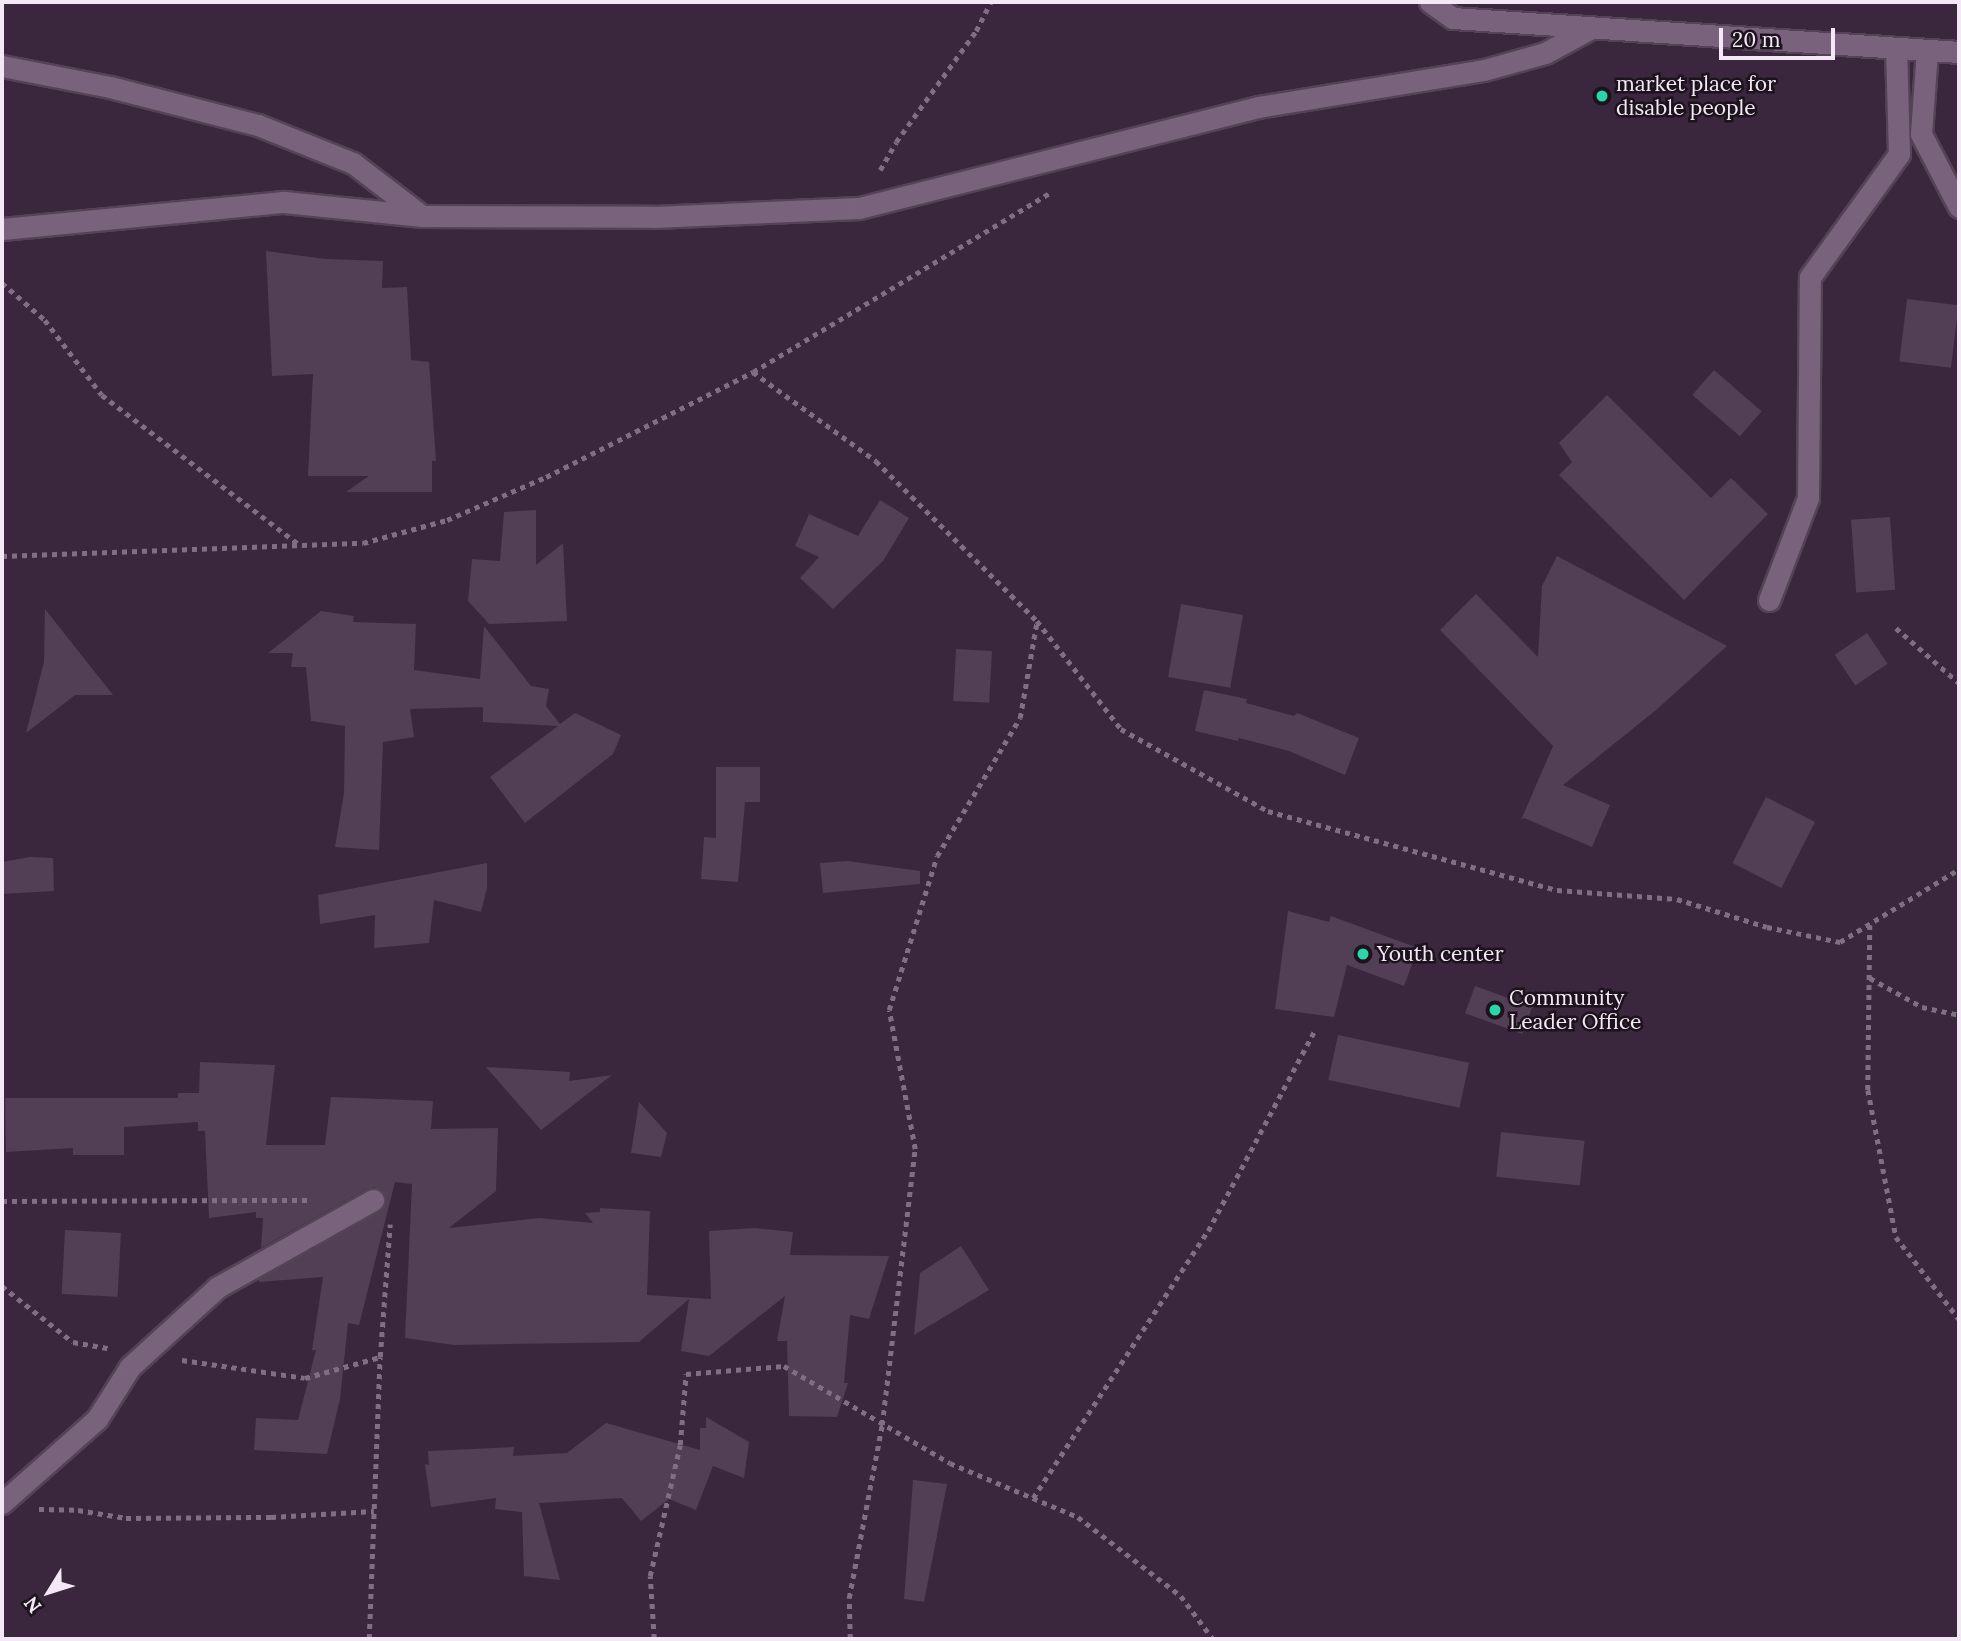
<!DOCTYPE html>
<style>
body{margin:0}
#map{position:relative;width:1961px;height:1641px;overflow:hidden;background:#3a273d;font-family:Lora,serif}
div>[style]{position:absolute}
.building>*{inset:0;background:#523e55;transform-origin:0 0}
.path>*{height:4.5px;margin-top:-2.25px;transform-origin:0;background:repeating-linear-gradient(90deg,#806f82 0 5px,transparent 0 10px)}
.roads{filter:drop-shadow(2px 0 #544356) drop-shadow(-2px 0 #544356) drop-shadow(0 2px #544356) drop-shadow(0 -2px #544356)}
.minor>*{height:21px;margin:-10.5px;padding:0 10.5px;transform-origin:10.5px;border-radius:10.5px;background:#79637c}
.tertiary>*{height:21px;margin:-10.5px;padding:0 10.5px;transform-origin:10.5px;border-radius:10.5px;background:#79637c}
.dots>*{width:19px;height:19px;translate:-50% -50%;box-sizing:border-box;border:4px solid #1c131d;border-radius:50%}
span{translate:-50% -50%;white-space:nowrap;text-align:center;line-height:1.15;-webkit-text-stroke:5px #1c131d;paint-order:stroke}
.poi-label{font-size:21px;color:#f4e8f6}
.left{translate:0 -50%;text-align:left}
.frame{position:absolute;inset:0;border:4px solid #f4e8f6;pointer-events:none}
.north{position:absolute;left:14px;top:1557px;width:70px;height:70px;-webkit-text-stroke:5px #1c131d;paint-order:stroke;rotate:232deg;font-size:19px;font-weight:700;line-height:28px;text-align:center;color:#f4e8f6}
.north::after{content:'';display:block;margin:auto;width:24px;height:32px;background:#f4e8f6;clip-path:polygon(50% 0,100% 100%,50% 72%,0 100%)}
.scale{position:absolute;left:1719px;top:28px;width:116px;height:32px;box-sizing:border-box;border:4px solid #f4e8f6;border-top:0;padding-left:9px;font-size:21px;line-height:24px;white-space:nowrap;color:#f4e8f6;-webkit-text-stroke:5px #1c131d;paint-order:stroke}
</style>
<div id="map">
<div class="building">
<i style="clip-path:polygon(266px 251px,325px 259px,383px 261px,382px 288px,407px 287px,411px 360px,429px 362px,436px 461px,432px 461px,432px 492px,346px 492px,369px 476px,308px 476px,313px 374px,272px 376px)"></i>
<i style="left:1907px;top:299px;width:52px;height:63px;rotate:7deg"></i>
<i style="left:1714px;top:370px;width:63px;height:33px;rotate:41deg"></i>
<i style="clip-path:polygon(1607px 395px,1711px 498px,1731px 478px,1768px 514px,1684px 600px,1559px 475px,1572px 462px,1559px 443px)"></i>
<i style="clip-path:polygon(880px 500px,909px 518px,883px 561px,833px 609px,800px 578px,819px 557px,795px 546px,809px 514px,858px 536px)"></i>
<i style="clip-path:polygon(536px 510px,536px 565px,563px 543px,567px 621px,489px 624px,468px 601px,472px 559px,500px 561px,504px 512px)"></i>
<i style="left:1890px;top:517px;width:73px;height:39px;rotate:86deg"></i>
<i style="clip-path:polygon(1557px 556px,1727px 646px,1656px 710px,1563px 785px,1610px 805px,1592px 847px,1524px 818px,1521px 820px,1553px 746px,1440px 630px,1476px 594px,1538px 657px,1542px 586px)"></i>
<i style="left:1181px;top:604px;width:63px;height:74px;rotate:10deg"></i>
<i style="clip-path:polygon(45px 609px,113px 695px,75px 695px,26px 733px,44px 662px)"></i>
<i style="clip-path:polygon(321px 611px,354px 616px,353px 622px,416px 624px,414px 670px,480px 679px,484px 626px,531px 686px,549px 689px,546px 706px,560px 724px,575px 713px,621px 735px,613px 754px,525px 823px,490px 777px,558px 726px,483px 722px,483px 707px,410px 709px,414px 737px,383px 742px,379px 850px,335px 847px,344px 793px,345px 726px,311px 721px,306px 667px,291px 667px,293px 653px,268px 653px)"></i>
<i style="left:1867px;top:633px;width:37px;height:39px;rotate:56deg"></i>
<i style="left:956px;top:649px;width:36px;height:52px;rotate:3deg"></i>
<i style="clip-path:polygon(1204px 690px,1247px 699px,1246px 703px,1294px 716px,1297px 713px,1359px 738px,1345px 775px,1289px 751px,1239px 738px,1238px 741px,1195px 731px)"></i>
<i style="clip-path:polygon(716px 767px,760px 767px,760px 802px,745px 802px,738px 882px,701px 879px,704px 837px,716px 838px)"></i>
<i style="left:1766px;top:797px;width:55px;height:74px;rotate:27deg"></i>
<i style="clip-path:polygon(30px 857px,53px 858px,54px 891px,2px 894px,2px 862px)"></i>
<i style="clip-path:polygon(847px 861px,920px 871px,920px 884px,823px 893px,820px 863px)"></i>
<i style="clip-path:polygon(487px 863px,487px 888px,481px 912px,434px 900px,429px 943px,374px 948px,375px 915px,320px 924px,318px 895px)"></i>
<i style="clip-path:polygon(1288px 911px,1329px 922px,1331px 916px,1418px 948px,1404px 986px,1347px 965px,1334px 1017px,1275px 1009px)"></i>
<i style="left:1475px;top:986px;width:61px;height:29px;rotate:20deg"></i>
<i style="left:1338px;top:1035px;width:134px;height:46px;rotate:12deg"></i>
<i style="clip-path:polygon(200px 1062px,275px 1065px,266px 1145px,325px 1145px,331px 1097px,433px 1101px,431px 1129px,498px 1128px,496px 1191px,449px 1228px,539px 1218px,593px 1223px,585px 1213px,600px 1212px,600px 1208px,650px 1211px,647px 1295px,711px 1299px,709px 1231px,755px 1228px,793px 1232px,790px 1255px,889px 1256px,869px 1319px,850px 1315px,844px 1383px,848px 1383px,837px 1417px,789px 1416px,787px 1341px,777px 1341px,785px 1296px,709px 1356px,681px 1351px,689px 1299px,639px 1342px,454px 1345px,405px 1338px,412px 1184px,395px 1182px,359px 1325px,348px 1323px,340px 1399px,327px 1454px,254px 1450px,256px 1418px,298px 1420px,316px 1350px,312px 1350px,323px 1277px,259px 1282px,259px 1279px,379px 1211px,386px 1201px,384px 1193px,374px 1187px,367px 1189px,261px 1248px,263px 1218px,256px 1218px,256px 1212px,209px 1218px,205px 1131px,198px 1131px,198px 1122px,124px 1127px,124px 1155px,73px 1155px,73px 1148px,6px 1152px,5px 1098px,178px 1098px,178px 1093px,199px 1093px)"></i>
<i style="clip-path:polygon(486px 1067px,570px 1072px,569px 1081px,612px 1075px,541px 1130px)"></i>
<i style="clip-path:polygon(639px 1102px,667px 1133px,661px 1157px,631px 1153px)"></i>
<i style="left:1501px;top:1132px;width:84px;height:45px;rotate:6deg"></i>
<i style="left:65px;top:1230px;width:56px;height:64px;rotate:3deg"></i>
<i style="clip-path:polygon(961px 1246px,989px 1290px,914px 1335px,920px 1273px)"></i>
<i style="clip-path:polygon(706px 1417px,749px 1442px,744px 1478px,713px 1466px,696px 1510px,669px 1499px,641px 1521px,622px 1498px,539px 1503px,560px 1580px,524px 1576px,522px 1512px,495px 1509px,496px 1498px,431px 1507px,425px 1464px,429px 1465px,428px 1451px,514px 1447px,513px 1456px,567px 1453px,606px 1423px,700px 1450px,700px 1428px,706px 1428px)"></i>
<i style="clip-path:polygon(913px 1480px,947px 1484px,924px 1602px,904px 1599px)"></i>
</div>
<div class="path">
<i style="left:880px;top:170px;width:32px;rotate:-60deg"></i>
<i style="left:896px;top:142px;width:137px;rotate:-54.2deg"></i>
<i style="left:976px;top:31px;width:33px;rotate:-63deg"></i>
<i style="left:2px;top:283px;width:57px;rotate:40.7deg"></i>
<i style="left:45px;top:320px;width:94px;rotate:52.8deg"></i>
<i style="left:102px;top:395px;width:250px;rotate:37.2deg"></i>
<i style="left:753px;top:372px;width:152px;rotate:35.9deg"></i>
<i style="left:876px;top:461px;width:227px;rotate:44.8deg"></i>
<i style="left:2px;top:556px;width:361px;rotate:-2.1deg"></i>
<i style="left:363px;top:543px;width:87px;rotate:-15.3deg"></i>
<i style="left:447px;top:520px;width:108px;rotate:-23.5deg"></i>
<i style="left:546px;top:477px;width:232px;rotate:-26.9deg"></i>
<i style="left:753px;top:372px;width:348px;rotate:-31.1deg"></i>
<i style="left:1896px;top:628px;width:84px;rotate:41.1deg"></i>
<i style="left:1870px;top:925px;width:165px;rotate:90.7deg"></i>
<i style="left:1868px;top:1090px;width:150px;rotate:79.2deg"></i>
<i style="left:1896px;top:1237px;width:103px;rotate:52.5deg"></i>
<i style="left:1870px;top:978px;width:60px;rotate:29.1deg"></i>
<i style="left:1922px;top:1007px;width:38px;rotate:12deg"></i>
<i style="left:2px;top:1201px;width:306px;rotate:-0.2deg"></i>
<i style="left:2px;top:1286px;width:90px;rotate:38.3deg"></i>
<i style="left:73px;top:1342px;width:36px;rotate:10deg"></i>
<i style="left:182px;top:1360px;width:124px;rotate:8.3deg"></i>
<i style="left:305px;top:1378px;width:78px;rotate:-15.6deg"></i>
<i style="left:1033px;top:1498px;width:319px;rotate:-56.8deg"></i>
<i style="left:1208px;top:1231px;width:228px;rotate:-62deg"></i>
<i style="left:39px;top:1509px;width:39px;rotate:1deg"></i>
<i style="left:78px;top:1510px;width:49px;rotate:9.5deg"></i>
<i style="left:126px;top:1518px;width:145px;rotate:-0.4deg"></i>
<i style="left:271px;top:1517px;width:103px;rotate:-3.3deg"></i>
<i style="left:369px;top:1639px;width:282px;rotate:-87.8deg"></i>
<i style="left:380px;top:1357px;width:133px;rotate:-85.7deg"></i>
<i style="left:654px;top:1639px;width:63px;rotate:-93.6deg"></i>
<i style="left:650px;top:1576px;width:134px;rotate:-77.1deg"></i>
<i style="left:680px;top:1445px;width:71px;rotate:-85.2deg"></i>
<i style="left:686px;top:1374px;width:98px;rotate:-4.7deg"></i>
<i style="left:784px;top:1366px;width:192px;rotate:30.3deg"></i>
<i style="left:950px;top:1463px;width:139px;rotate:22.9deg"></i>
<i style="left:1078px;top:1517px;width:130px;rotate:37.5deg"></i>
<i style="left:1181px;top:1596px;width:54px;rotate:53.3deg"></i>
<i style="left:850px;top:1639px;width:41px;rotate:-91.4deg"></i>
<i style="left:849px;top:1598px;width:176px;rotate:-79.2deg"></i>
<i style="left:882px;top:1425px;width:278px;rotate:-83.2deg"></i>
<i style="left:915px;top:1149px;width:141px;rotate:-100.6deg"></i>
<i style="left:889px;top:1010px;width:161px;rotate:-72.7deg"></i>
<i style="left:937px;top:856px;width:161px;rotate:-59deg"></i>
<i style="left:1020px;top:718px;width:98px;rotate:-80.1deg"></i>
<i style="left:1037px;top:621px;width:137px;rotate:52.1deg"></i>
<i style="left:1121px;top:729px;width:168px;rotate:29.2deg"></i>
<i style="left:1268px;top:811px;width:300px;rotate:15.3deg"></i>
<i style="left:1557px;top:890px;width:120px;rotate:4.3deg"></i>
<i style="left:1677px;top:899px;width:94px;rotate:17.3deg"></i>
<i style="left:1767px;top:927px;width:75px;rotate:11.6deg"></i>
<i style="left:1840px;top:942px;width:140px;rotate:-31.5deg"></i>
</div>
<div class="roads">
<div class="minor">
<i style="left:1927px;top:50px;width:84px;rotate:94.1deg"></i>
<i style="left:1921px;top:134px;width:82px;rotate:62.5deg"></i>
<i style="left:2px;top:66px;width:110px;rotate:11deg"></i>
<i style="left:110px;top:87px;width:153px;rotate:14.4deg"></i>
<i style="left:258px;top:125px;width:102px;rotate:21.8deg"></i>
<i style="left:353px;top:163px;width:87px;rotate:37.5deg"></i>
<i style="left:2px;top:229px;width:283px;rotate:-5.5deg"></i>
<i style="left:284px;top:202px;width:139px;rotate:5.8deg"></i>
<i style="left:422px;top:216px;width:232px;rotate:0.2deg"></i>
<i style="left:654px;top:217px;width:205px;rotate:-2.5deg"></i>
<i style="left:859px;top:208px;width:412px;rotate:-14.2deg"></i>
<i style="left:1258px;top:107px;width:229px;rotate:-9.3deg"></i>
<i style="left:1484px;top:70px;width:63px;rotate:-15.6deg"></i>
<i style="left:1545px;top:53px;width:52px;rotate:-28.5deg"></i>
<i style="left:1769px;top:600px;width:109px;rotate:-69.1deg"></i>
<i style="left:1808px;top:498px;width:221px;rotate:-89.5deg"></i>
<i style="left:1810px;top:277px;width:152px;rotate:-54.1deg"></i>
<i style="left:1899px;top:154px;width:106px;rotate:-91.6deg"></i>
<i style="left:2px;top:1503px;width:127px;rotate:-41.5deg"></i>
<i style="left:97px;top:1419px;width:62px;rotate:-57.6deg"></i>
<i style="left:130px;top:1367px;width:119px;rotate:-42.3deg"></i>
<i style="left:218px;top:1287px;width:178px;rotate:-29.3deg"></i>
</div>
<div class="tertiary">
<i style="left:1430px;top:2px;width:28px;rotate:35deg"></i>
<i style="left:1453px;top:18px;width:507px;rotate:3.84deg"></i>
</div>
</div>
<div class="dots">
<i style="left:1602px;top:96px;background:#2ad5ac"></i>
<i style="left:1363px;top:954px;background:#2ad5ac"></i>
<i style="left:1495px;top:1010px;background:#2ad5ac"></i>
</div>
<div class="poi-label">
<span class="left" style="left:1616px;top:96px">market place for<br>disable people</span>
<span class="left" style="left:1377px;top:954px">Youth center</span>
<span class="left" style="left:1509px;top:1010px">Community<br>Leader Office</span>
</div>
<div class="frame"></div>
<div class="north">N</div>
<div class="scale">20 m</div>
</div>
